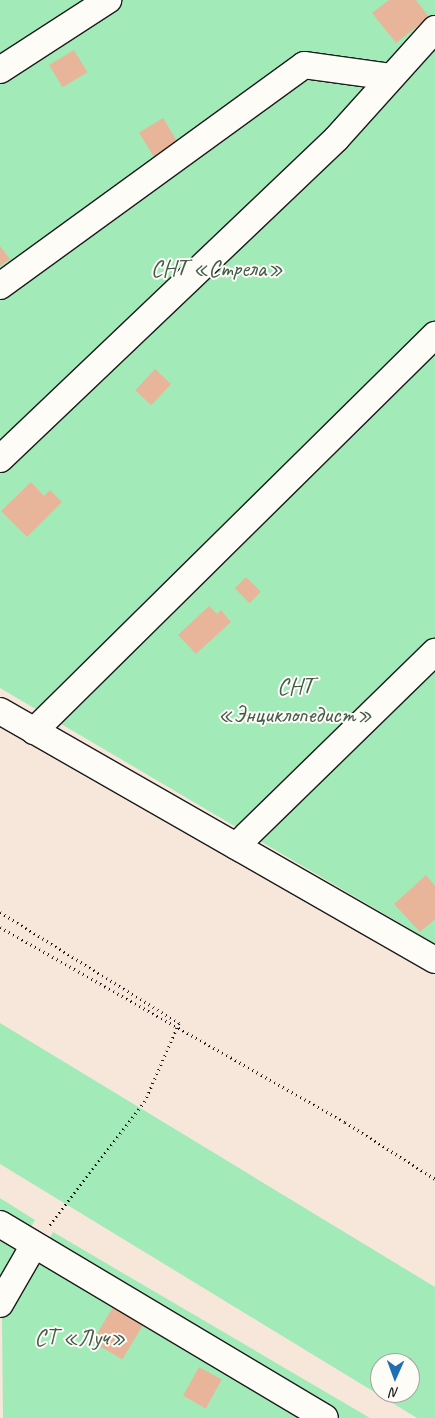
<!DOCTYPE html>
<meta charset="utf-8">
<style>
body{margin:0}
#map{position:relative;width:435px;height:1418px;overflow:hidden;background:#f7e7db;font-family:Caveat,sans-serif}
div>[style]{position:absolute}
.green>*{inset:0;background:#a2ebb9}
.building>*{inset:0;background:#e8b59a;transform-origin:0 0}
.path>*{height:3px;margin-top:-1.5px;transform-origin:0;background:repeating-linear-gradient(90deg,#1c1c1c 0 1px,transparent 0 5px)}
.roads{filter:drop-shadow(1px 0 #1c1c1c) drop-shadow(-1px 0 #1c1c1c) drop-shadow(0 1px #1c1c1c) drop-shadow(0 -1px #1c1c1c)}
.minor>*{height:26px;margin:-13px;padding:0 13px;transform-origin:13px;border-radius:13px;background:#fdfcf7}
span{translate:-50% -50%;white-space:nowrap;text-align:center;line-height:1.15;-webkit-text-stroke:4px #fdfcf7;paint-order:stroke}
.park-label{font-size:24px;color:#445a4b}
.north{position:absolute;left:370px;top:1353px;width:50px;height:50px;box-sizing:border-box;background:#fdfcf7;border:1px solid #a3a29f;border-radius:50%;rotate:182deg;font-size:14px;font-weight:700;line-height:20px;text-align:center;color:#1c1c1c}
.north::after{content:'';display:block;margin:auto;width:18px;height:22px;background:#1f6fb2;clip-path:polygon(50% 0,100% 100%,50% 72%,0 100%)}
</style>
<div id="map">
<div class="green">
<i style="clip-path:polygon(0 0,435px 0,435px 944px,0 688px)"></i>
<i style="clip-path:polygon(evenodd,0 1023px,435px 1287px,435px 1418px,417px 1418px,0 1164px,0 1023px,380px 1363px,410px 1363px,410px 1393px,380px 1393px,380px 1363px)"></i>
<i style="clip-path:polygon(0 1198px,35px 1220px,0 1279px)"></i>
<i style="clip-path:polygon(53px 1232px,370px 1418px,3px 1418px,2px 1317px)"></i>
</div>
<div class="building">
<i style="clip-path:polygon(389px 0,416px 0,429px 17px,396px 43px,372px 13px)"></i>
<i style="left:74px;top:50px;width:26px;height:29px;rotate:59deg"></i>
<i style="left:163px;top:118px;width:29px;height:28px;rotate:59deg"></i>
<i style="clip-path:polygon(0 246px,10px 259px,0 266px)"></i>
<i style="left:155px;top:369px;width:22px;height:29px;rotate:43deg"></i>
<i style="clip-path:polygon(31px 482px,44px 496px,50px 490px,62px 502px,27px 537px,1px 511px)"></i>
<i style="left:246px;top:577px;width:21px;height:16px;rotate:45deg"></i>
<i style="clip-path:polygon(209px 606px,217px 614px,221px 610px,231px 622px,196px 654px,178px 635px)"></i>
<i style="clip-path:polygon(426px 875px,435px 886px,435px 919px,420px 932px,394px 904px)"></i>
<i style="left:116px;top:1302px;width:35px;height:46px;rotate:31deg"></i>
<i style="left:199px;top:1367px;width:26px;height:33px;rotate:29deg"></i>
</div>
<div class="path">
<i style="left:0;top:912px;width:211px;rotate:31.8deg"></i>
<i style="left:179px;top:1023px;width:85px;rotate:113.6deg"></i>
<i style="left:145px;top:1101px;width:159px;rotate:127.6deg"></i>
<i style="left:0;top:927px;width:396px;rotate:29.5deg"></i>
<i style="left:345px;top:1122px;width:107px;rotate:32.3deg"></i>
</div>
<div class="roads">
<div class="minor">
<i style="left:0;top:70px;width:129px;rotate:-32.9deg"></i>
<i style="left:0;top:286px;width:376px;rotate:-36deg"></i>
<i style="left:304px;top:65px;width:87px;rotate:7.9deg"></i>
<i style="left:0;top:459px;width:464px;rotate:-43.6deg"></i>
<i style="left:336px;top:139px;width:148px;rotate:-48deg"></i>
<i style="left:0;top:711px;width:501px;rotate:29.79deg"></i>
<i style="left:34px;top:731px;width:564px;rotate:-44.64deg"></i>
<i style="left:236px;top:846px;width:278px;rotate:-44.3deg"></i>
<i style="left:0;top:1224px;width:378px;rotate:30.8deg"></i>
<i style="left:0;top:1304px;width:68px;rotate:-60deg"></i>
</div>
</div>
<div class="park-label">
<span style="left:217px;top:269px">СНТ «Стрела»</span>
<span style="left:295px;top:701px">СНТ<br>«Энциклопедист»</span>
<span style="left:80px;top:1338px">СТ «Луч»</span>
</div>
<div class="north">N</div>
</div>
